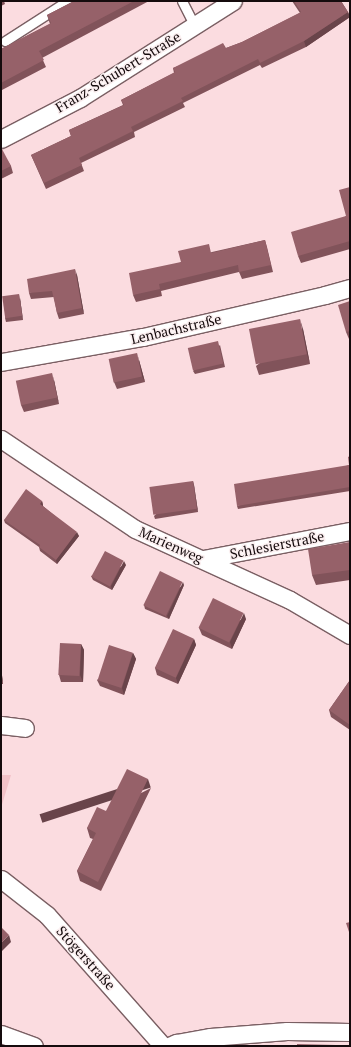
<!DOCTYPE html>
<meta charset="utf-8">
<style>
body{margin:0}
#map{position:relative;width:351px;height:1047px;overflow:hidden;background:#fbdce0;font-family:"PT Serif",serif}
div>[style]{position:absolute}
.green>*{inset:0;background:#f2c2c8}
.roads{filter:drop-shadow(1px 0 #7a5f63) drop-shadow(-1px 0 #7a5f63) drop-shadow(0 1px #7a5f63) drop-shadow(0 -1px #7a5f63)}
.lane>*{height:9px;margin:-4.5px;padding:0 4.5px;transform-origin:4.5px;border-radius:4.5px;background:#fff}
.street>*{height:17px;margin:-8.5px;padding:0 8.5px;transform-origin:8.5px;border-radius:8.5px;background:#fff}
.wall>*{inset:0;background:#81535a}
.shaded-wall>*{inset:0;background:#69444a;transform-origin:0 0}
.building>*{inset:0;background:#966169;transform-origin:0 0}
span{translate:-50% -50%;white-space:nowrap;text-align:center;line-height:1.15;-webkit-text-stroke:3px #fbeff0;paint-order:stroke}
.street-label{font-size:14px;color:#150b0d}
.frame{position:absolute;inset:0;border:2px solid #150b0d;pointer-events:none}
</style>
<div id="map">
<div class="green">
<i style="clip-path:polygon(1px 775px,11px 775px,1px 808px)"></i>
</div>
<div class="roads">
<div class="lane">
<i style="left:182px;top:1px;width:27px;rotate:63deg"></i>
<i style="left:5px;top:41px;width:74px;rotate:-32.8deg"></i>
</div>
<div class="street">
<i style="left:1px;top:139px;width:89px;rotate:-27.4deg"></i>
<i style="left:80px;top:98px;width:181px;rotate:-32.4deg"></i>
<i style="left:1px;top:362px;width:144px;rotate:-10deg"></i>
<i style="left:143px;top:337px;width:187px;rotate:-13deg"></i>
<i style="left:325px;top:295px;width:26px;rotate:-16deg"></i>
<i style="left:1px;top:439px;width:161px;rotate:33.9deg"></i>
<i style="left:135px;top:529px;width:170px;rotate:24.6deg"></i>
<i style="left:290px;top:600px;width:69px;rotate:30.3deg"></i>
<i style="left:203px;top:559px;width:150px;rotate:-10.8deg"></i>
<i style="left:1px;top:725px;width:24px;rotate:7deg"></i>
<i style="left:1px;top:879px;width:58px;rotate:38deg"></i>
<i style="left:47px;top:915px;width:175px;rotate:48.5deg"></i>
<i style="left:1px;top:1034px;width:35px;rotate:20deg"></i>
<i style="left:169px;top:1046px;width:8px;rotate:-23deg"></i>
<i style="left:176px;top:1043px;width:35px;rotate:-10deg"></i>
<i style="left:210px;top:1037px;width:77px;rotate:-4.5deg"></i>
<i style="left:287px;top:1031px;width:63px;rotate:0.9deg"></i>
</div>
</div>
<div class="wall">
<i style="clip-path:polygon(1px 1px,4px 1px,5px 4px,1px 6px)"></i>
<i style="clip-path:polygon(74px 1px,149px 1px,42px 58px,46px 67px,2px 90px,1px 87px,1px 49px,50px 24px,47px 15px)"></i>
<i style="clip-path:polygon(292px 1px,341px 1px,348px 12px,350px 17px,306px 47px,262px 68px,260px 65px,183px 103px,185px 107px,134px 132px,135px 137px,81px 163px,84px 171px,46px 189px,31px 155px,71px 136px,69px 130px,123px 105px,121px 100px,174px 73px,173px 68px,226px 48px,242px 42px,300px 13px)"></i>
<i style="clip-path:polygon(1px 150px,11px 166px,13px 173px,1px 179px)"></i>
<i style="clip-path:polygon(350px 187px,350px 249px,301px 263px,298px 256px,346px 216px)"></i>
<i style="clip-path:polygon(265px 240px,267px 247px,273px 272px,242px 279px,239px 272px,161px 291px,162px 296px,136px 302px,133px 295px,181px 262px,212px 252px)"></i>
<i style="clip-path:polygon(77px 275px,84px 314px,59px 319px,57px 313px,54px 297px,31px 299px,29px 293px)"></i>
<i style="clip-path:polygon(20px 298px,23px 320px,6px 322px,5px 318px)"></i>
<i style="clip-path:polygon(350px 301px,350px 338px,349px 339px,346px 332px)"></i>
<i style="clip-path:polygon(303px 329px,310px 364px,259px 375px,256px 366px)"></i>
<i style="clip-path:polygon(220px 345px,225px 367px,195px 374px,193px 371px)"></i>
<i style="clip-path:polygon(139px 360px,145px 382px,117px 389px,114px 382px)"></i>
<i style="clip-path:polygon(54px 380px,59px 404px,24px 412px,21px 405px)"></i>
<i style="clip-path:polygon(350px 456px,350px 491px,238px 509px,237px 506px,349px 465px)"></i>
<i style="clip-path:polygon(193px 481px,194px 485px,198px 512px,155px 519px,154px 516px)"></i>
<i style="clip-path:polygon(42px 501px,43px 505px,43px 506px,79px 536px,57px 564px,40px 551px,39px 547px,5px 523px,4px 520px)"></i>
<i style="clip-path:polygon(350px 542px,350px 580px,316px 585px,312px 575px)"></i>
<i style="clip-path:polygon(126px 565px,112px 590px,93px 580px,91px 576px)"></i>
<i style="clip-path:polygon(184px 585px,169px 619px,145px 609px,144px 605px)"></i>
<i style="clip-path:polygon(246px 619px,232px 649px,202px 635px,199px 628px)"></i>
<i style="clip-path:polygon(194px 639px,196px 645px,178px 684px,157px 675px,155px 668px)"></i>
<i style="clip-path:polygon(81px 644px,84px 650px,83px 682px,61px 682px,59px 675px)"></i>
<i style="clip-path:polygon(133px 653px,136px 659px,124px 695px,100px 686px,97px 680px)"></i>
<i style="clip-path:polygon(1px 667px,3px 684px,1px 684px)"></i>
<i style="clip-path:polygon(350px 680px,350px 730px,331px 717px,329px 710px)"></i>
<i style="clip-path:polygon(151px 788px,101px 891px,80px 881px,77px 871px,93px 839px,90px 838px,87px 828px,106px 811px)"></i>
</div>
<div class="shaded-wall">
<i style="clip-path:polygon(348px 12px,350px 17px,306px 47px,304px 41px)"></i>
<i style="clip-path:polygon(75px 269px,77px 275px,84px 314px,82px 308px)"></i>
<i style="clip-path:polygon(19px 294px,20px 298px,23px 320px,22px 316px)"></i>
<i style="clip-path:polygon(300px 319px,303px 329px,310px 364px,307px 354px)"></i>
<i style="clip-path:polygon(137px 353px,139px 360px,145px 382px,142px 376px)"></i>
<i style="clip-path:polygon(52px 373px,54px 380px,59px 404px,57px 397px)"></i>
<i style="clip-path:polygon(193px 481px,194px 485px,198px 512px,197px 509px)"></i>
<i style="clip-path:polygon(42px 501px,43px 505px,41px 508px,40px 504px)"></i>
<i style="clip-path:polygon(77px 532px,79px 536px,57px 564px,56px 560px)"></i>
<i style="clip-path:polygon(124px 561px,126px 565px,112px 590px,111px 586px)"></i>
<i style="clip-path:polygon(183px 582px,184px 585px,169px 619px,167px 616px)"></i>
<i style="clip-path:polygon(244px 613px,246px 619px,232px 649px,230px 642px)"></i>
<i style="clip-path:polygon(194px 639px,196px 645px,178px 684px,176px 678px)"></i>
<i style="clip-path:polygon(81px 644px,84px 650px,83px 682px,80px 675px)"></i>
<i style="clip-path:polygon(133px 653px,136px 659px,124px 695px,122px 688px)"></i>
<i style="clip-path:polygon(1px 667px,3px 684px,1px 677px)"></i>
<i style="left:148px;top:779px;width:9px;height:114px;rotate:72deg"></i>
<i style="clip-path:polygon(9px 935px,11px 942px,1px 952px,1px 943px)"></i>
</div>
<div class="building">
<i style="clip-path:polygon(74px 1px,134px 1px,39px 51px,44px 60px,1px 83px,1px 49px,51px 23px,47px 15px)"></i>
<i style="clip-path:polygon(294px 1px,341px 1px,348px 12px,304px 41px,260px 63px,258px 59px,181px 98px,183px 101px,131px 127px,133px 131px,79px 158px,82px 165px,44px 183px,31px 155px,71px 136px,69px 130px,124px 105px,121px 100px,175px 72px,173px 68px,223px 43px,226px 48px,242px 42px,301px 12px)"></i>
<i style="clip-path:polygon(2px 149px,11px 166px,1px 171px,1px 150px)"></i>
<i style="clip-path:polygon(350px 187px,350px 241px,298px 256px,291px 232px,346px 216px,339px 190px)"></i>
<i style="clip-path:polygon(265px 240px,271px 265px,239px 272px,238px 265px,159px 284px,160px 289px,133px 295px,129px 273px,181px 262px,178px 251px,209px 244px,211px 253px)"></i>
<i style="clip-path:polygon(75px 269px,82px 308px,57px 313px,52px 291px,29px 293px,27px 279px)"></i>
<i style="left:19px;top:294px;width:22px;height:17px;rotate:82deg"></i>
<i style="clip-path:polygon(350px 301px,350px 331px,346px 332px,338px 305px)"></i>
<i style="left:300px;top:319px;width:36px;height:52px;rotate:79deg"></i>
<i style="left:218px;top:341px;width:23px;height:31px;rotate:77deg"></i>
<i style="left:137px;top:353px;width:24px;height:29px;rotate:78deg"></i>
<i style="left:52px;top:373px;width:25px;height:37px;rotate:78deg"></i>
<i style="clip-path:polygon(350px 456px,350px 487px,237px 506px,234px 484px,349px 465px,348px 457px)"></i>
<i style="left:193px;top:481px;width:28px;height:44px;rotate:82deg"></i>
<i style="clip-path:polygon(26px 489px,42px 501px,40px 504px,77px 532px,56px 560px,39px 547px,40px 545px,4px 520px)"></i>
<i style="clip-path:polygon(350px 542px,350px 570px,312px 575px,308px 549px)"></i>
<i style="left:105px;top:551px;width:21px;height:29px;rotate:28deg"></i>
<i style="left:160px;top:571px;width:25px;height:38px;rotate:26deg"></i>
<i style="left:213px;top:598px;width:34px;height:33px;rotate:26deg"></i>
<i style="left:173px;top:629px;width:23px;height:43px;rotate:25deg"></i>
<i style="left:60px;top:643px;width:21px;height:32px;rotate:3deg"></i>
<i style="left:109px;top:645px;width:25px;height:37px;rotate:18deg"></i>
<i style="clip-path:polygon(350px 680px,350px 725px,329px 710px)"></i>
<i style="clip-path:polygon(127px 769px,148px 779px,98px 882px,77px 871px,96px 833px,87px 828px,97px 807px,106px 811px)"></i>
<i style="clip-path:polygon(350px 922px,350px 935px,346px 923px)"></i>
<i style="clip-path:polygon(1px 927px,9px 935px,1px 943px)"></i>
<i style="clip-path:polygon(297px 1044px,336px 1045px,336px 1046px,297px 1046px)"></i>
</div>
<div class="street-label">
<span style="left:118px;top:72px;rotate:-31deg">Franz-Schubert-Straße</span>
<span style="left:176px;top:329px;rotate:-13deg">Lenbachstraße</span>
<span style="left:171px;top:545px;rotate:24deg">Marienweg</span>
<span style="left:277px;top:545px;rotate:-11deg">Schlesierstraße</span>
<span style="left:86px;top:958px;rotate:48deg">Stögerstraße</span>
</div>
<div class="frame"></div>
</div>
